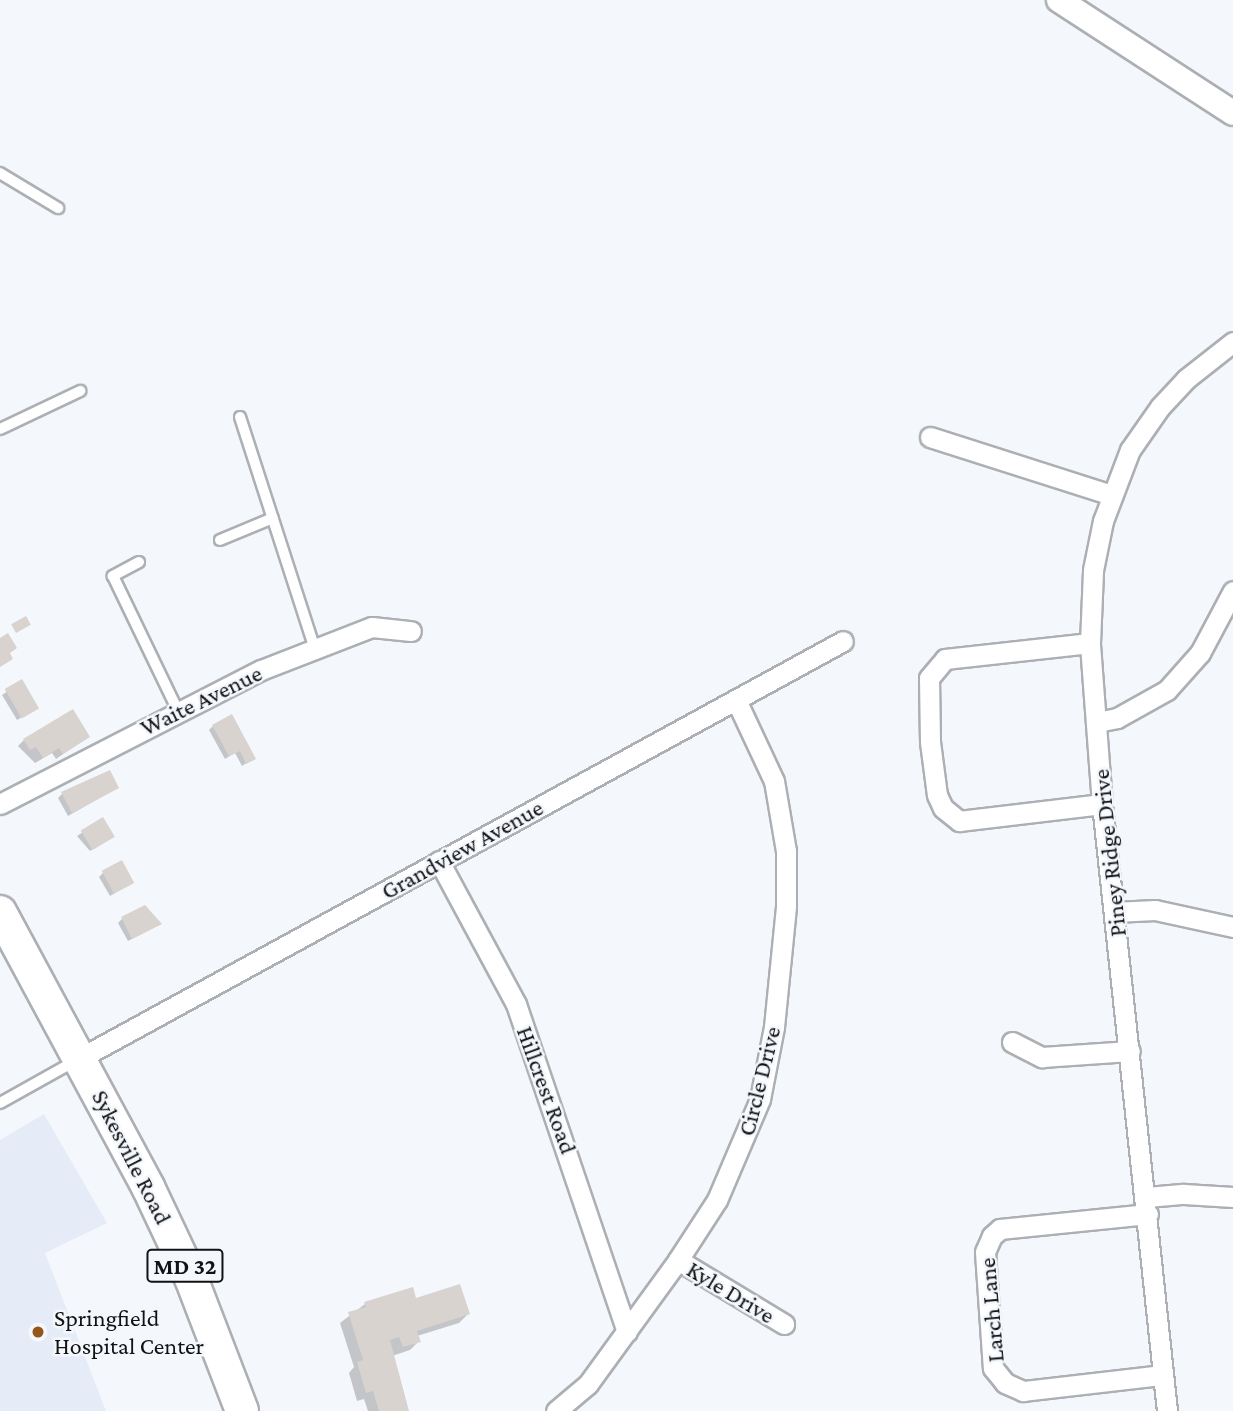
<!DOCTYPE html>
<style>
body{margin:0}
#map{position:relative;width:1233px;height:1411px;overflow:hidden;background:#f4f7fc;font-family:"Crimson Pro",serif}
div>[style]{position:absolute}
.built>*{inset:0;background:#e6ecf7}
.shadow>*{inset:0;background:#0003}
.building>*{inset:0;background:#d8d3cf;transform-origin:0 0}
.roads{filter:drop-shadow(2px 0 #acafb4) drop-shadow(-2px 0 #acafb4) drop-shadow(0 2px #acafb4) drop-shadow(0 -2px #acafb4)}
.service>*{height:10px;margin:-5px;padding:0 5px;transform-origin:5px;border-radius:5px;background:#fff}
.minor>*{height:19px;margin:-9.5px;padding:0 9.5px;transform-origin:9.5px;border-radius:9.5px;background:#fff}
.tertiary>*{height:24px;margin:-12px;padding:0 12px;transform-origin:12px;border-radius:12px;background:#fff}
.primary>*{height:32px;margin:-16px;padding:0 16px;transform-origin:16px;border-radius:16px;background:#fff}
.dots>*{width:19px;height:19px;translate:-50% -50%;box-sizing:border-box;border:4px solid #f4f7fc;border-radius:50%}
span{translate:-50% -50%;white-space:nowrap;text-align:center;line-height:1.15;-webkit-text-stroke:5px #f4f7fc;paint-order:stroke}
.shield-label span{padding:2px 5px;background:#f4f7fc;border:2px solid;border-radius:5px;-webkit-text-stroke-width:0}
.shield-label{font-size:23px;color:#111213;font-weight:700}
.street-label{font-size:24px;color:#111213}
.poi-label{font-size:24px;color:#111213}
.left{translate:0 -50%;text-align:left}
</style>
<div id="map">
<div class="built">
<i style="clip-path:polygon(44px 1114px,107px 1223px,45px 1253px,106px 1411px,0 1411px,0 1140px)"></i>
</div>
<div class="shadow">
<i style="clip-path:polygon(21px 682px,32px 711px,17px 720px,2px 695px)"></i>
<i style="clip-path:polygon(213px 726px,254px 758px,242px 766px,235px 753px,225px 759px,209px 730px)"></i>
<i style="clip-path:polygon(88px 737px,56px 759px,52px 753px,35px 763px,18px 746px,24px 740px)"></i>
<i style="clip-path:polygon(117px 788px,68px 816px,58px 798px,62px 794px)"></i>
<i style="clip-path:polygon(103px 819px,113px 837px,90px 851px,77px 836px)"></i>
<i style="clip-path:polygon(103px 873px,132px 883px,110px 896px,99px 877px)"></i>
<i style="clip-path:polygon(122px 919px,155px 927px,128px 941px,118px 923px)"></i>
<i style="clip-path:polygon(415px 1300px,468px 1314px,459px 1323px,417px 1336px,419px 1341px,410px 1350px,392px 1356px,408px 1411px,368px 1411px,364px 1399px,357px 1401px,349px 1373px,354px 1367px,340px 1323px,365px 1304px)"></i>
</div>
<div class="building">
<i style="left:26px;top:616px;width:10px;height:17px;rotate:61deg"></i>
<i style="clip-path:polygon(8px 633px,17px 648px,10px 653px,13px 659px,0 667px,0 638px)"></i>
<i style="left:22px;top:679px;width:34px;height:20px;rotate:60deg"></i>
<i style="clip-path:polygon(73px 709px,90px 737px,63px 754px,59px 748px,43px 758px,36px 747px,30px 750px,23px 739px)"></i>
<i style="clip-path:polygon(232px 714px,256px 759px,246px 764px,240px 751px,229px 756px,212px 725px)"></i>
<i style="clip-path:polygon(110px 770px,119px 788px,72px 813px,61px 792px)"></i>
<i style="left:103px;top:817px;width:23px;height:26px;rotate:59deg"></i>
<i style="left:122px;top:860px;width:26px;height:23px;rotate:62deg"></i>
<i style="clip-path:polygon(145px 905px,162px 924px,132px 939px,121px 917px)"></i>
<i style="clip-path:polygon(460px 1284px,470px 1314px,417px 1331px,421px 1342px,403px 1347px,399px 1337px,390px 1340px,409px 1411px,379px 1411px,373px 1391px,366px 1393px,357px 1362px,363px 1360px,348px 1312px,366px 1307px,364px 1302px,413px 1287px,416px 1298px)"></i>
</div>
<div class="roads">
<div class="service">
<i style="left:0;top:173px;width:68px;rotate:31.1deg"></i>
<i style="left:240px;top:417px;width:244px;rotate:72.1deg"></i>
<i style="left:0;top:429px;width:89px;rotate:-25.4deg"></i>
<i style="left:220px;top:540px;width:57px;rotate:-22.5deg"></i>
<i style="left:139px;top:562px;width:30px;rotate:152deg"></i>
<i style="left:113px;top:576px;width:150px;rotate:64.3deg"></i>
<i style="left:0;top:1103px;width:86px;rotate:-29.2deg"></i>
</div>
<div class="minor">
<i style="left:930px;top:437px;width:191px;rotate:17.7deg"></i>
<i style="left:1090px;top:643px;width:146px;rotate:173.7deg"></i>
<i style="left:945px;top:659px;width:25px;rotate:130deg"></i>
<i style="left:929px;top:678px;width:64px;rotate:89.1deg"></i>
<i style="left:930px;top:742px;width:53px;rotate:82.5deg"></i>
<i style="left:937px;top:795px;width:14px;rotate:65deg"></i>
<i style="left:943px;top:808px;width:21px;rotate:39deg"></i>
<i style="left:959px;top:821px;width:144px;rotate:-6.8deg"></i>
<i style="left:1097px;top:722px;width:20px;rotate:-11deg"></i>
<i style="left:1117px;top:718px;width:57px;rotate:-29.2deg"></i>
<i style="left:1167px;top:690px;width:50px;rotate:-48.3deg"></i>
<i style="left:1200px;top:653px;width:70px;rotate:-62deg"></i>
<i style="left:0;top:804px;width:293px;rotate:-27.2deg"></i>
<i style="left:261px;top:670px;width:119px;rotate:-21.2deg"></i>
<i style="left:372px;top:627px;width:39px;rotate:6deg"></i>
<i style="left:439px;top:861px;width:162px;rotate:61.7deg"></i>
<i style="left:516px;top:1004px;width:346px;rotate:71.3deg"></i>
<i style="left:1114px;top:912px;width:41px;rotate:-2.8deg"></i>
<i style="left:1155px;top:910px;width:80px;rotate:12.3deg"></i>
<i style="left:1012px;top:1042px;width:34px;rotate:27deg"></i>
<i style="left:1042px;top:1057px;width:88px;rotate:-3.9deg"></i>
<i style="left:82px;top:1057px;width:867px;rotate:-28.66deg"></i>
<i style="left:1147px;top:1197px;width:37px;rotate:-5deg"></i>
<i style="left:1184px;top:1194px;width:49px;rotate:3.5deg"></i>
<i style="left:1148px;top:1214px;width:149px;rotate:174.2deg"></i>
<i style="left:1000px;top:1229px;width:11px;rotate:139deg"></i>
<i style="left:992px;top:1236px;width:17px;rotate:114deg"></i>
<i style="left:985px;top:1252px;width:116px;rotate:86.1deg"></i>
<i style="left:993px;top:1368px;width:19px;rotate:51deg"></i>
<i style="left:1005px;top:1383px;width:20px;rotate:24deg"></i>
<i style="left:1023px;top:1391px;width:140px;rotate:-6.6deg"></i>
<i style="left:678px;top:1260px;width:124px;rotate:31.1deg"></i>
<i style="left:556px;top:1411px;width:42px;rotate:-40.2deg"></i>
<i style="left:588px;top:1384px;width:153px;rotate:-54deg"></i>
<i style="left:678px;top:1260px;width:72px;rotate:-57deg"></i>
<i style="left:717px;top:1200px;width:110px;rotate:-66.9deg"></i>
<i style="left:760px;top:1099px;width:73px;rotate:-79deg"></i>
<i style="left:774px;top:1027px;width:122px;rotate:-84.3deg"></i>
<i style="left:786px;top:906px;width:55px;rotate:-90deg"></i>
<i style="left:786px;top:851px;width:71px;rotate:-99.7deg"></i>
<i style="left:774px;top:781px;width:89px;rotate:-115.1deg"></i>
<i style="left:1167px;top:1411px;width:610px;rotate:-96.11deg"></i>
<i style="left:1102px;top:804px;width:161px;rotate:-94.3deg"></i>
<i style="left:1090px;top:643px;width:73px;rotate:-87.6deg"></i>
<i style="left:1093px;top:570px;width:50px;rotate:-78.5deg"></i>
<i style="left:1103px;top:521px;width:76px;rotate:-69.2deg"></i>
<i style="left:1130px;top:450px;width:52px;rotate:-55.1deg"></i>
<i style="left:1160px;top:407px;width:38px;rotate:-47deg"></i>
<i style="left:1186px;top:379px;width:60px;rotate:-38.2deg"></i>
</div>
<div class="tertiary">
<i style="left:1059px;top:0;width:207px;rotate:33deg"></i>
</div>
<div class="primary">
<i style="left:0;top:912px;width:312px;rotate:61.7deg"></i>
<i style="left:148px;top:1187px;width:101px;rotate:64.7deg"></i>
<i style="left:191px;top:1278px;width:142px;rotate:69deg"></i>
</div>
</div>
<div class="dots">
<i style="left:38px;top:1332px;background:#94561a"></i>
</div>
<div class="shield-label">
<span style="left:185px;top:1266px">MD 32</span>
</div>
<div class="street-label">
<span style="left:201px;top:700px;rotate:-26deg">Waite Avenue</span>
<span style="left:462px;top:849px;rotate:-29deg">Grandview Avenue</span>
<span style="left:1109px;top:853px;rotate:-96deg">Piney Ridge Drive</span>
<span style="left:759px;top:1081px;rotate:-76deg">Circle Drive</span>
<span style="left:547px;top:1090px;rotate:70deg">Hillcrest Road</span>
<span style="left:132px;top:1157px;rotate:63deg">Sykesville Road</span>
<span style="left:731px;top:1292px;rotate:31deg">Kyle Drive</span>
<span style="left:991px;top:1310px;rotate:-95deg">Larch Lane</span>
</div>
<div class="poi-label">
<span class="left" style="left:54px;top:1332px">Springfield<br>Hospital Center</span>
</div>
</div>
